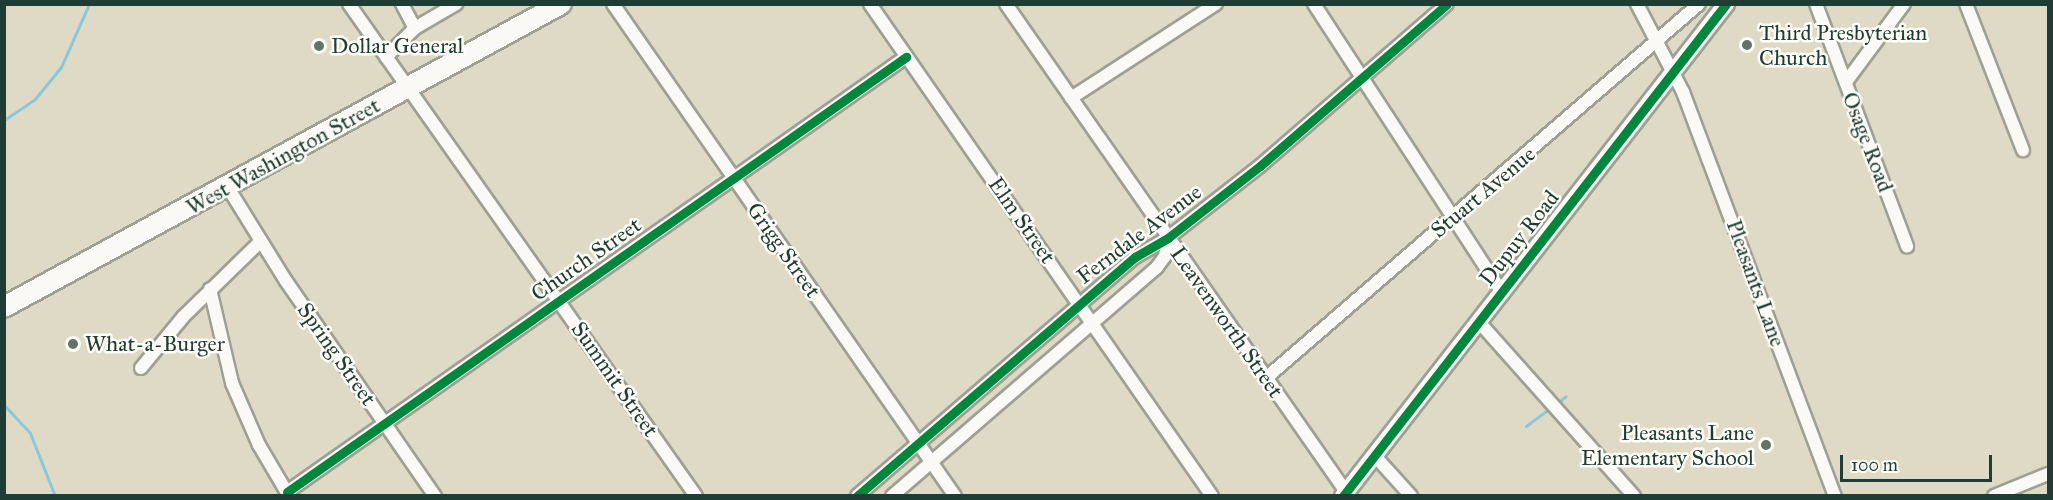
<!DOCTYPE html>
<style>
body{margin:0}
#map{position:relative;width:2053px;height:500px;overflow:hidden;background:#dedac6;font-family:"IM FELL Great Primer",serif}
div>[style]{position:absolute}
.stream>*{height:3px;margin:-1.5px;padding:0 1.5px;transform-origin:1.5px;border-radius:1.5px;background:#8ac8da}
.roads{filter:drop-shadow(2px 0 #9ea093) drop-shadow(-2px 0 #9ea093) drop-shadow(0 2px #9ea093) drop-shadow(0 -2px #9ea093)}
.street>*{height:12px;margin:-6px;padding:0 6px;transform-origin:6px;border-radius:6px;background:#faf9f6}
.secondary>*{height:16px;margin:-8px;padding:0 8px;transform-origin:8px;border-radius:8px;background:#faf9f6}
.primary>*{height:20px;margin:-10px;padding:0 10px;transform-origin:10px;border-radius:10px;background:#faf9f6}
.cycleway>*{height:9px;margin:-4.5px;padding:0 4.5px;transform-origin:4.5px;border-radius:4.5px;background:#00873e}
.dots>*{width:16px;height:16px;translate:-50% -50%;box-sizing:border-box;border:3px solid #fdfcf7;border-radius:50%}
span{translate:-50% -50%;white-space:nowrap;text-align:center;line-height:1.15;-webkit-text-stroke:5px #fdfcf7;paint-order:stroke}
.poi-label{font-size:22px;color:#1f3d34}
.left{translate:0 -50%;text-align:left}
.right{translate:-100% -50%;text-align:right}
.street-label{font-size:22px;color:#1f3d34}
.frame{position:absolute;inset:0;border:6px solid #1f3d34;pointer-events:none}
.scale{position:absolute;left:1840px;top:455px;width:152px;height:27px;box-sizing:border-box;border:3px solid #1f3d34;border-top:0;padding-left:8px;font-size:18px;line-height:21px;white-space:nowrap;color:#1f3d34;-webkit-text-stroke:4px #fdfcf7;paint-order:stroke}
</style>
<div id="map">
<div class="stream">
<i style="left:4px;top:120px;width:36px;rotate:-34deg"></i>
<i style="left:34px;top:100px;width:43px;rotate:-50.7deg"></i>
<i style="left:61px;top:67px;width:69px;rotate:-66deg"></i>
<i style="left:1561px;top:400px;width:6px;rotate:-39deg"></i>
<i style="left:4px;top:405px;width:38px;rotate:47deg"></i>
<i style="left:30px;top:433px;width:68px;rotate:68.4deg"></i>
<i style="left:1526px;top:426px;width:26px;rotate:-37deg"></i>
</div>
<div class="roads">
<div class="street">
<i style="left:349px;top:4px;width:602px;rotate:54.81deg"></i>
<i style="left:402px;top:4px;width:27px;rotate:62deg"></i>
<i style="left:613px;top:4px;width:599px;rotate:55.2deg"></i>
<i style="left:870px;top:4px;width:599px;rotate:55.2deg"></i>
<i style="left:1006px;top:4px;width:595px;rotate:55.13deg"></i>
<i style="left:1314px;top:4px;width:344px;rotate:56.9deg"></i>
<i style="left:1637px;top:4px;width:99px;rotate:62.4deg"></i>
<i style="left:1683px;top:92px;width:432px;rotate:69.4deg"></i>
<i style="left:1816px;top:4px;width:259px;rotate:69.4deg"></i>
<i style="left:1966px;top:4px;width:157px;rotate:68.7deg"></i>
<i style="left:386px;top:57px;width:41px;rotate:-45deg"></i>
<i style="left:415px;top:28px;width:48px;rotate:-30.3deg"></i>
<i style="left:1846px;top:82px;width:97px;rotate:-53.4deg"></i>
<i style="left:1071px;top:98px;width:173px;rotate:-33deg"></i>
<i style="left:227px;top:186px;width:112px;rotate:58.2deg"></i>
<i style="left:286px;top:281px;width:262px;rotate:55.3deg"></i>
<i style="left:210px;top:289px;width:97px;rotate:76.8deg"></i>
<i style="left:232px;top:383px;width:68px;rotate:66.5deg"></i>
<i style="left:259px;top:445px;width:59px;rotate:59.5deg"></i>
<i style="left:1479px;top:322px;width:233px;rotate:48.3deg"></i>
<i style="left:141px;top:368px;width:66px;rotate:-50.5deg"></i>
<i style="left:183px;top:317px;width:109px;rotate:-44.3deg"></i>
<i style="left:1266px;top:378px;width:572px;rotate:-40.82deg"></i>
<i style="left:1374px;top:455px;width:55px;rotate:47.9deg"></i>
<i style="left:287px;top:492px;width:757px;rotate:-35.1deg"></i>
<i style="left:857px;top:496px;width:367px;rotate:-40.7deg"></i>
<i style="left:1135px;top:257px;width:39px;rotate:-30deg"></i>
<i style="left:1169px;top:237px;width:115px;rotate:-38deg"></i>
<i style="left:1260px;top:166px;width:247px;rotate:-40.9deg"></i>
<i style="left:892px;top:496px;width:350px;rotate:-40.8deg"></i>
<i style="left:1157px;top:267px;width:14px;rotate:-54deg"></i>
<i style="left:1165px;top:256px;width:19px;rotate:-78deg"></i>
<i style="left:1994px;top:496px;width:58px;rotate:-22.2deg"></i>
</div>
<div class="secondary">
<i style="left:1343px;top:496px;width:624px;rotate:-52.1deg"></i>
</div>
<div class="primary">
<i style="left:4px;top:307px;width:634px;rotate:-28.55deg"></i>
</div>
</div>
<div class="cycleway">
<i style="left:287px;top:492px;width:757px;rotate:-35.1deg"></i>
<i style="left:857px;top:496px;width:367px;rotate:-40.7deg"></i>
<i style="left:1135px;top:257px;width:39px;rotate:-30deg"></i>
<i style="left:1169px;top:237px;width:115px;rotate:-38deg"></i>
<i style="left:1260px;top:166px;width:247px;rotate:-40.9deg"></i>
<i style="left:1343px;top:496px;width:624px;rotate:-52.1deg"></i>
</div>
<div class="dots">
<i style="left:1747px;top:45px;background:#627467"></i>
<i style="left:319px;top:46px;background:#627467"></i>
<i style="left:73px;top:344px;background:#627467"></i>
<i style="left:1766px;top:445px;background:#627467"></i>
</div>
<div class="poi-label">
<span class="left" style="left:1759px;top:45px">Third Presbyterian<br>Church</span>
<span class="left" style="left:331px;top:46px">Dollar General</span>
<span class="left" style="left:85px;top:344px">What-a-Burger</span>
<span class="right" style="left:1754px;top:445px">Pleasants Lane<br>Elementary School</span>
</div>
<div class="street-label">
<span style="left:1868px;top:142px;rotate:69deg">Osage Road</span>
<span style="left:283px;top:156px;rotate:-29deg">West Washington Street</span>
<span style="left:1483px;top:192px;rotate:-40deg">Stuart Avenue</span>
<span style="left:1022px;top:220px;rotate:55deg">Elm Street</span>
<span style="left:1139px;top:234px;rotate:-37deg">Ferndale Avenue</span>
<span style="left:1519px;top:238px;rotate:-52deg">Dupuy Road</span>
<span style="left:784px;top:250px;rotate:55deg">Grigg Street</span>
<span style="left:586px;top:259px;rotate:-35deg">Church Street</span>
<span style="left:1756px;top:283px;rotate:70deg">Pleasants Lane</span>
<span style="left:1227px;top:322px;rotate:55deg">Leavenworth Street</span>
<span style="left:337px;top:354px;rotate:55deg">Spring Street</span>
<span style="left:615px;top:379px;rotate:55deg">Summit Street</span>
</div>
<div class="frame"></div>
<div class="scale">100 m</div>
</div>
